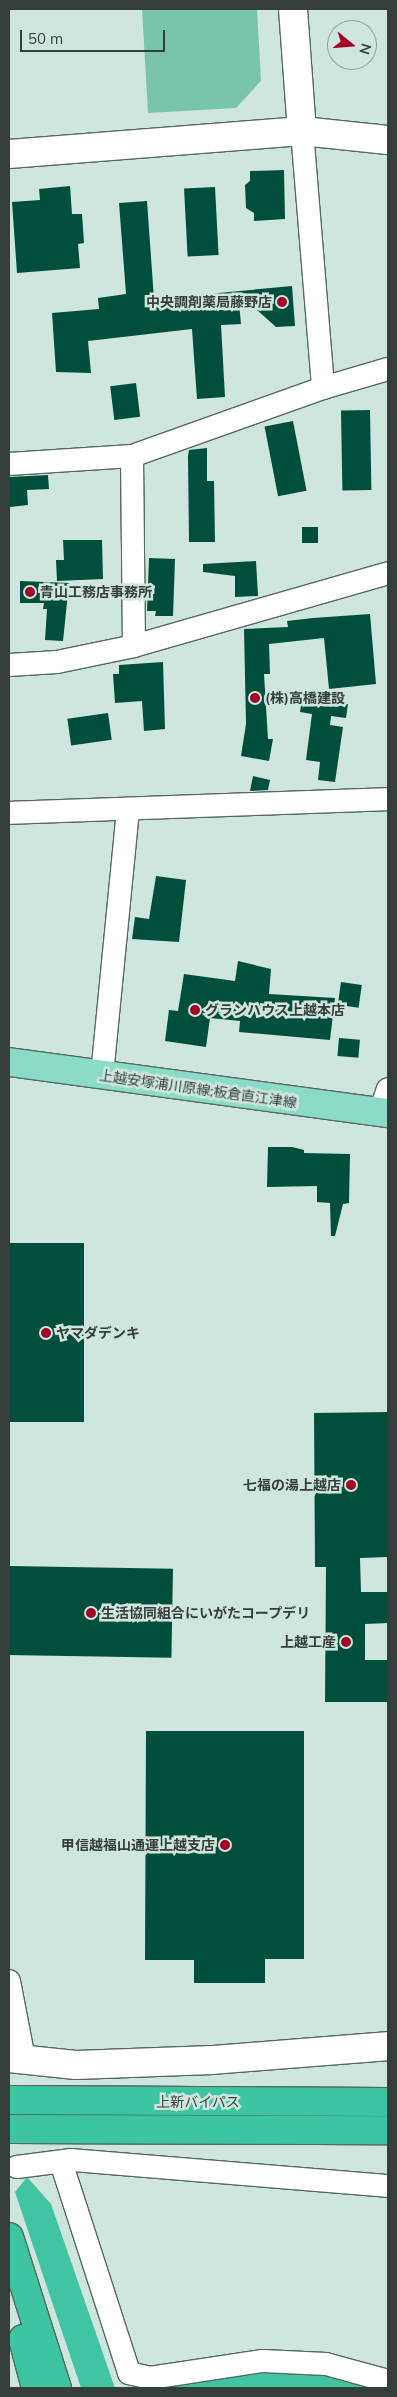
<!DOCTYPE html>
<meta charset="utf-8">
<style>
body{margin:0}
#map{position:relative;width:397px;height:2397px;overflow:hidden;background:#cfe6de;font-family:Mulish,"Noto Sans JP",sans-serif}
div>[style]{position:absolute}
.green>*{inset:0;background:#78c5ac}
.forest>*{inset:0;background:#41c4a1}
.building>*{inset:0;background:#004f3d;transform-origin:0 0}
.roads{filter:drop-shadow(1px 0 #546861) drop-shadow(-1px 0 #546861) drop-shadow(0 1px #546861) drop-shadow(0 -1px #546861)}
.street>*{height:22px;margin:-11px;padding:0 11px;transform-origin:11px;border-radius:11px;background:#fff}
.secondary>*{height:28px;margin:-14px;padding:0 14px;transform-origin:14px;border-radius:14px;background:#fff}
.primary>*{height:28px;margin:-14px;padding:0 14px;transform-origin:14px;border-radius:14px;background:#8bdcc7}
.highway>*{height:28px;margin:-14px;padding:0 14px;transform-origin:14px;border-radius:14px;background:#3dc5a1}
.dots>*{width:14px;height:14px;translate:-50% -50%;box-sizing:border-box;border:2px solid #cfe6de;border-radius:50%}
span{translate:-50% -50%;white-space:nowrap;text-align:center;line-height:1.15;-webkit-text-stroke:5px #cfe6de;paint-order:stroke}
.poi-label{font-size:14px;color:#353e3b;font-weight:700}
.right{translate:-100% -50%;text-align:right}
.left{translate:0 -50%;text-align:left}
.street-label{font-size:14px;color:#353e3b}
.frame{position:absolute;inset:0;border:10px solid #353e3b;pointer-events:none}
.north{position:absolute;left:327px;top:20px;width:50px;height:50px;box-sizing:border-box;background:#cfe6de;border:1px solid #91a39d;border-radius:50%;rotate:107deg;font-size:14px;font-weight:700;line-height:20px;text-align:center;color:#353e3b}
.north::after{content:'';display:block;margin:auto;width:18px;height:22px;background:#a20324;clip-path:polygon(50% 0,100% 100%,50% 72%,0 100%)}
.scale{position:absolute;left:20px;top:30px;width:145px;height:22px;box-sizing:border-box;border:2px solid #353e3b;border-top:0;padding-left:6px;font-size:15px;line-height:18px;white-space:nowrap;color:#353e3b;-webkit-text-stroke:4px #cfe6de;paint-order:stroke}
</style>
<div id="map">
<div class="green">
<i style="clip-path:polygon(142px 9px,257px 9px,261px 81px,236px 108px,148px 113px)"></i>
</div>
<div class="forest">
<i style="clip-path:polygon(27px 2177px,51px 2204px,115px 2388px,81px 2388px,15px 2192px)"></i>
<i style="clip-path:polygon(298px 2370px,380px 2388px,139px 2388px,196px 2379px)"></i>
</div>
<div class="building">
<i style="clip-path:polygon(284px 170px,285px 219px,254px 221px,254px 213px,246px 208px,245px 185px,250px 181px,250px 171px)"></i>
<i style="clip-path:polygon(70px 186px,72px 214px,82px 214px,84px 243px,78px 244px,80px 268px,17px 273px,12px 202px,40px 200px,39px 189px)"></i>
<i style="left:215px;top:187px;width:68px;height:31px;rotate:87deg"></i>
<i style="clip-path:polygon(147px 201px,154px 299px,292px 286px,295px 326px,276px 327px,238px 293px,241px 324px,221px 325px,225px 397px,197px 399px,192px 329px,88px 341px,91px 373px,56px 372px,52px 313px,99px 309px,98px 298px,126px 294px,119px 203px)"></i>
<i style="left:136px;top:383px;width:34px;height:26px;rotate:83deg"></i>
<i style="left:370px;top:410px;width:80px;height:29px;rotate:89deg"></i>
<i style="left:293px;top:421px;width:71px;height:29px;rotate:79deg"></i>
<i style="clip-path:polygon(207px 448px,207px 481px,214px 481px,215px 542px,189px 542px,188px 456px,189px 450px)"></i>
<i style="clip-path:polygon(48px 475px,49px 489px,27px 490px,28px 505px,10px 507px,9px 477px)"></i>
<i style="left:318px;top:527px;width:16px;height:16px;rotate:90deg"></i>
<i style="clip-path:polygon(63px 540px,102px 540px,103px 579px,57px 581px,56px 560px,64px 560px)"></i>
<i style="clip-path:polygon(149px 558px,175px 559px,173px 616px,155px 616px,156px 611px,147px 611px)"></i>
<i style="clip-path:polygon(256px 561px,258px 596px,235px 597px,235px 576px,203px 572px,203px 564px)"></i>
<i style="clip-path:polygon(20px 581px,69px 583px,63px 641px,45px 640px,47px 609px,43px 609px,44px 603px,20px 603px)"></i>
<i style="clip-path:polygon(370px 614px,376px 684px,329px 689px,324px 638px,269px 644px,270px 674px,264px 674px,268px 739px,273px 739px,269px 761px,241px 756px,246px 724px,244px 629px,288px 627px,287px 621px,313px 618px)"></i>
<i style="clip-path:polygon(163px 662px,165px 729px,144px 731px,142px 701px,115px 703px,113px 674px,119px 674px,119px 665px)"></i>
<i style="clip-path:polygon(302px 698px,348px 704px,346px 718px,331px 716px,330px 725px,343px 727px,335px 782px,318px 780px,320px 762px,306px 760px,312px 714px,300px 712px)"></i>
<i style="left:108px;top:713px;width:27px;height:41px;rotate:82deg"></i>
<i style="clip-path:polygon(253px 776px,270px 780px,268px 790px,250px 791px)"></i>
<i style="clip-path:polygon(156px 876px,186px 880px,179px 942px,132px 939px,135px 917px,149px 919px)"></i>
<i style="clip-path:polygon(238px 961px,271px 969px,269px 994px,335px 998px,330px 1040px,239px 1032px,240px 1021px,210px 1018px,206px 1047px,165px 1041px,169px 1010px,178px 1011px,184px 974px,235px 981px)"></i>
<i style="left:341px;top:982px;width:21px;height:23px;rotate:8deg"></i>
<i style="left:339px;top:1038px;width:21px;height:18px;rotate:5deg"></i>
<i style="clip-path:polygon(268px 1147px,292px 1147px,304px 1150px,304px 1153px,350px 1154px,349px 1203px,343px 1204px,335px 1236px,331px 1236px,330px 1203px,317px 1202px,317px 1186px,267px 1187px)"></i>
<i style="left:9px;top:1243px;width:75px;height:179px"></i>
<i style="clip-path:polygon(388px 1412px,388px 1557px,360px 1558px,361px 1592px,388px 1592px,388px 1623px,365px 1624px,365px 1660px,388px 1660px,388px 1702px,325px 1702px,326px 1567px,315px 1567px,314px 1413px)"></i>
<i style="left:9px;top:1566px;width:164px;height:89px;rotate:1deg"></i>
<i style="clip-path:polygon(146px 1731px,304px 1731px,304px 1959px,265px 1959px,265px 1983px,194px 1983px,194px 1960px,145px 1960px)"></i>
</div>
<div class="roads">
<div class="street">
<i style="left:302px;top:131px;width:258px;rotate:85.3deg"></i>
<i style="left:132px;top:456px;width:190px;rotate:89.4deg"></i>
<i style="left:9px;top:464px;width:123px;rotate:-3.7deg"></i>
<i style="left:132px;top:456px;width:203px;rotate:-19.6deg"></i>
<i style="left:323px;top:388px;width:68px;rotate:-16.3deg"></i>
<i style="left:9px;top:665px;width:48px;rotate:-3.6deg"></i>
<i style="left:57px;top:662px;width:79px;rotate:-11.7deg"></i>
<i style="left:134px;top:646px;width:264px;rotate:-16deg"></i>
<i style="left:9px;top:813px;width:379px;rotate:-2.1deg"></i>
<i style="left:102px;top:1075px;width:265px;rotate:-84.4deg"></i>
<i style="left:380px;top:1112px;width:24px;rotate:-71deg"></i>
<i style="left:9px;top:1981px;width:79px;rotate:79.1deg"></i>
<i style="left:61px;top:2162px;width:222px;rotate:72.1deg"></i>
<i style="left:129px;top:2373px;width:22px;rotate:13deg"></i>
<i style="left:150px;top:2378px;width:114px;rotate:-8.6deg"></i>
<i style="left:263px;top:2361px;width:63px;rotate:2.7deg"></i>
<i style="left:326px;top:2364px;width:64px;rotate:15.3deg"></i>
<i style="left:17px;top:2167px;width:55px;rotate:-7.3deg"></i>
<i style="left:72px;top:2160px;width:317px;rotate:4.7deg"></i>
</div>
<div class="secondary">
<i style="left:293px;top:9px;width:122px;rotate:85.8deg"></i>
<i style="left:9px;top:154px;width:294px;rotate:-4.5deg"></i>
<i style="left:302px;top:131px;width:86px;rotate:6deg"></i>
<i style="left:9px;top:2058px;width:67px;rotate:6deg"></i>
<i style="left:76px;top:2065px;width:136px;rotate:-2.1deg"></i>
<i style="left:212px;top:2060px;width:177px;rotate:-4.5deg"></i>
</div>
<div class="primary">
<i style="left:9px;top:1062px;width:382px;rotate:7.7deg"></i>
</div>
<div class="highway">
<i style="left:9px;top:2100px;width:379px;rotate:0.3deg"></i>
<i style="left:9px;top:2129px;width:379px;rotate:0.2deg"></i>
<i style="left:9px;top:2237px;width:158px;rotate:72.4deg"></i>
<i style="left:23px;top:2339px;width:51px;rotate:75.1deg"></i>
</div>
</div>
<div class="dots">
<i style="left:282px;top:302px;background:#a20324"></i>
<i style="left:30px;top:592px;background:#a20324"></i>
<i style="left:255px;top:698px;background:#a20324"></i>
<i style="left:195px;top:1010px;background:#a20324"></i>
<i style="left:46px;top:1333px;background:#a20324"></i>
<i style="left:351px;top:1485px;background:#a20324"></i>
<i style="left:91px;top:1613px;background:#a20324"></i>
<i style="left:346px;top:1642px;background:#a20324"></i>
<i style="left:225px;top:1845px;background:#a20324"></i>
</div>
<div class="poi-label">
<span class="right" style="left:272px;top:302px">中央調剤薬局藤野店</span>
<span class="left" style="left:40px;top:592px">青山工務店事務所</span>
<span class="left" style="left:265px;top:698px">(株)高橋建設</span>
<span class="left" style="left:205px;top:1010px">グランハウス上越本店</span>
<span class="left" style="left:56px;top:1333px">ヤマダデンキ</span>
<span class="right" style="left:341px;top:1485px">七福の湯上越店</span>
<span class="left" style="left:101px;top:1613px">生活協同組合にいがたコープデリ</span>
<span class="right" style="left:336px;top:1642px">上越工産</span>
<span class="right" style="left:215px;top:1845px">甲信越福山通運上越支店</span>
</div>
<div class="street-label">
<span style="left:198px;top:1089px;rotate:8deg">上越安塚浦川原線;板倉直江津線</span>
<span style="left:198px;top:2102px">上新バイパス</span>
</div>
<div class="frame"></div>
<div class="north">N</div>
<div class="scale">50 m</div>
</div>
